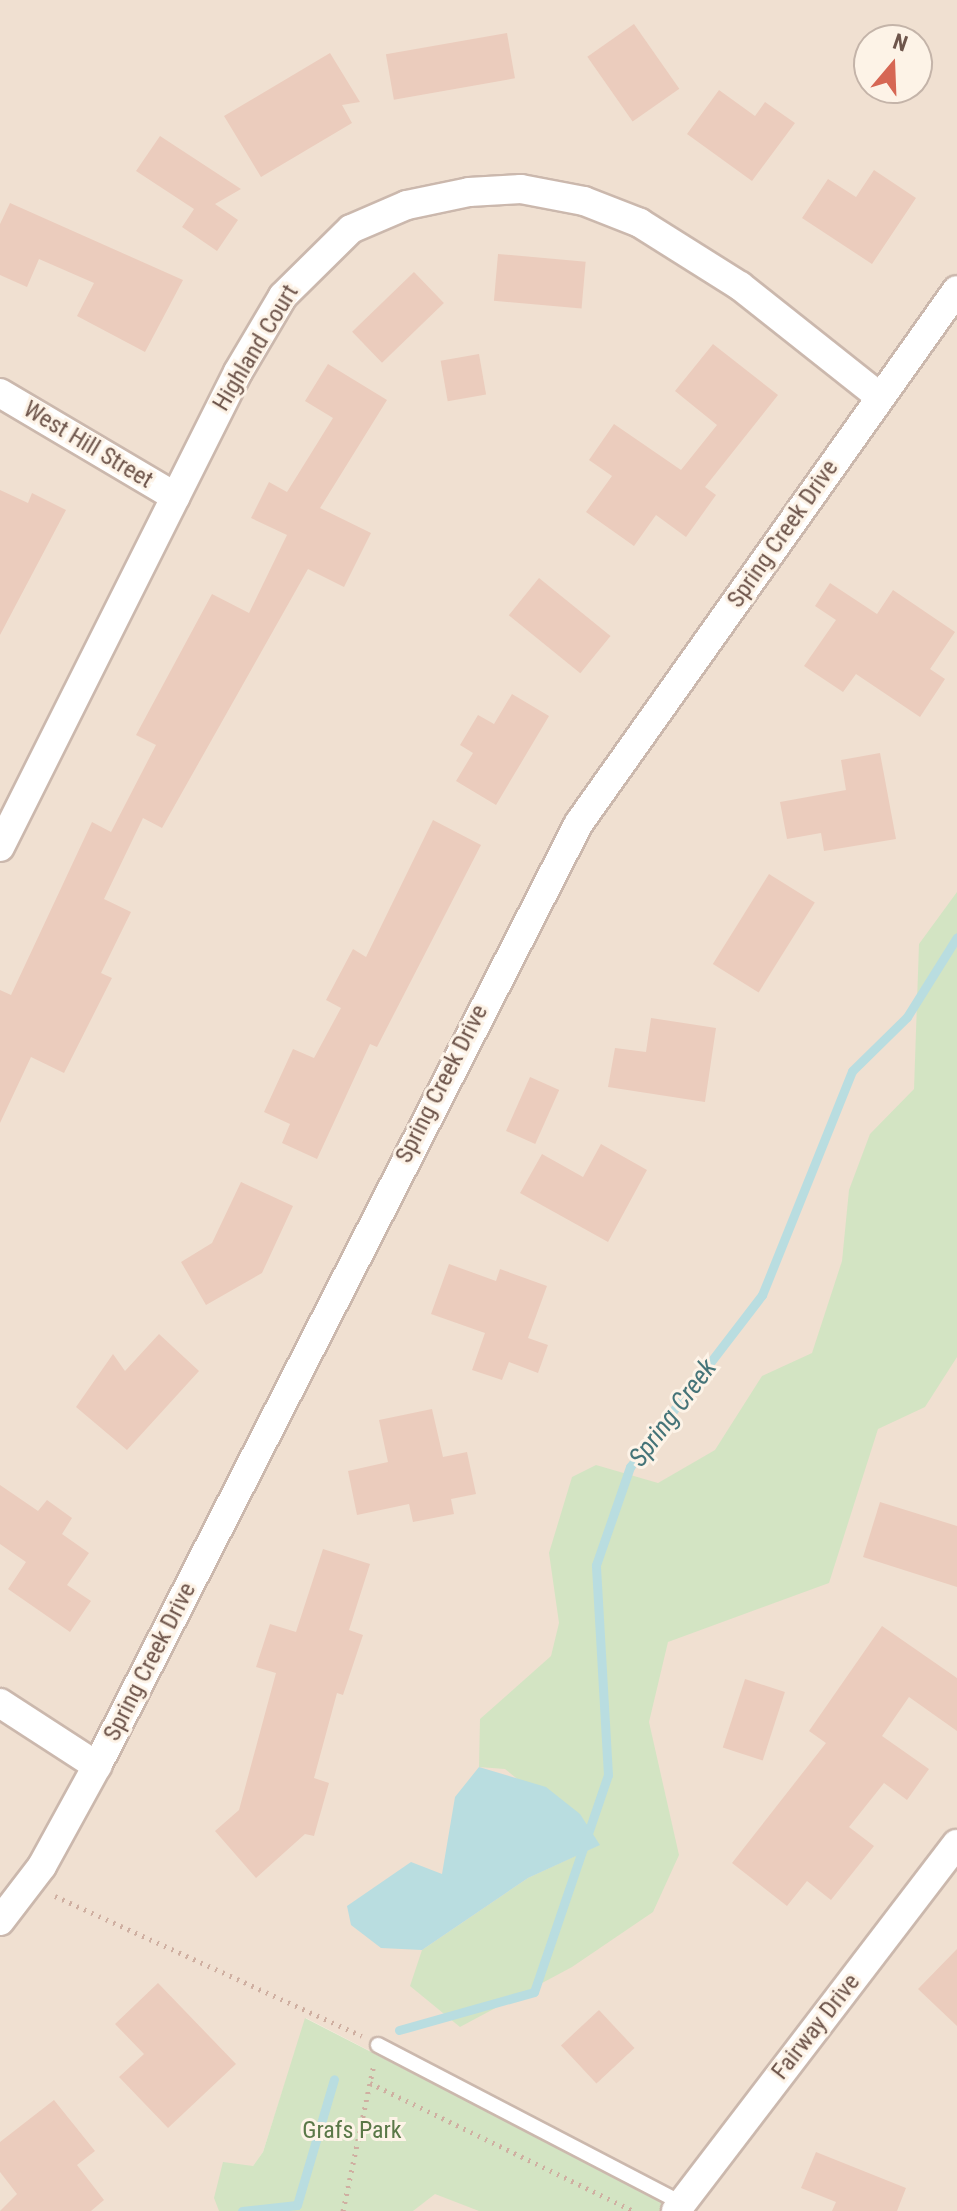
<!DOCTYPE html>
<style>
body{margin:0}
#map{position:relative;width:957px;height:2211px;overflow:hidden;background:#f9eee2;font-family:"Roboto Condensed",sans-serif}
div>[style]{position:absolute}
.residential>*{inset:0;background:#f0e0d1}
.green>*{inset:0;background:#d3e4c3}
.water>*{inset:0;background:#b9dde0}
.stream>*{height:9px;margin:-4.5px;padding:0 4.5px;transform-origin:4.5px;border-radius:4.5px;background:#b9dde0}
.building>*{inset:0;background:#ebccbd;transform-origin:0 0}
.path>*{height:5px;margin-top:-2.5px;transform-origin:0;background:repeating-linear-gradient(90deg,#cfafa1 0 2px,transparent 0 8px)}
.roads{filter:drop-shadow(2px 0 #cbb8ad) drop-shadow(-2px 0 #cbb8ad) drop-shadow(0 2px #cbb8ad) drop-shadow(0 -2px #cbb8ad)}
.service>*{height:14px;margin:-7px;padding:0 7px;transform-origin:7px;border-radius:7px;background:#fff}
.minor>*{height:28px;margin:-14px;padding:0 14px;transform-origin:14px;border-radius:14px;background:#fff}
span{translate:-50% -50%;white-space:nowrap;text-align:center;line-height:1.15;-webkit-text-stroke:6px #fdf3e7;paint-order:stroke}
.street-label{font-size:24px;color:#6e554b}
.park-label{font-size:24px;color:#5a7848}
.water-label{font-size:26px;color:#457478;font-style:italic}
.north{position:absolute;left:853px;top:24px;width:80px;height:80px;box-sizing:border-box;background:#fdf3e7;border:2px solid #c4b4a9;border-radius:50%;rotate:19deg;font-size:22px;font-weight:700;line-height:32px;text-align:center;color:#6e554b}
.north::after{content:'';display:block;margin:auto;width:28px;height:36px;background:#d66754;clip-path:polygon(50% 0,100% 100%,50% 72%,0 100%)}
</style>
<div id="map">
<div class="residential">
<i style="clip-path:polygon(evenodd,0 0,957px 0,957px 2211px,659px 2211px,664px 2203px,306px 2018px,263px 2152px,221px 2211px,0 2211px,0 0,869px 40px,917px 40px,917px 88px,869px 88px,869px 40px)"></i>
<i style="clip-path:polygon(434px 2186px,495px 2211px,413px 2211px)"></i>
</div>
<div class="green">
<i style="clip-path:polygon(957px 892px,957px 1357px,925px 1407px,878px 1429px,829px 1583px,668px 1642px,649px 1722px,679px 1855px,653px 1912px,572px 1967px,460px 2027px,410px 1986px,422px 1950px,528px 1878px,599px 1845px,505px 1769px,479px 1767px,480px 1719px,551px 1656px,559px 1623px,549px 1553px,572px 1477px,596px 1465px,658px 1483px,715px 1450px,762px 1376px,812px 1353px,842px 1261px,849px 1190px,870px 1134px,914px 1089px,919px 944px)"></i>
<i style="clip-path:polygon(305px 2018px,665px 2203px,659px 2211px,479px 2211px,435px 2194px,413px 2211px,219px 2211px,214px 2198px,223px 2162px,253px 2166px,263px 2152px)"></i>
</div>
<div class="water">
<i style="clip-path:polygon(479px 1767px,546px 1787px,580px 1814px,600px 1845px,528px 1878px,422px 1950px,381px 1948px,351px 1925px,347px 1906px,411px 1862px,442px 1874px,455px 1797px)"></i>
</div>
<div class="stream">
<i style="left:399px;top:2030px;width:140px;rotate:-15.7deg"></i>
<i style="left:534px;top:1992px;width:229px;rotate:-71.2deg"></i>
<i style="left:608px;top:1775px;width:210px;rotate:-93.3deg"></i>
<i style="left:596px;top:1565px;width:104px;rotate:-70.9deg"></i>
<i style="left:630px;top:1467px;width:217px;rotate:-52.5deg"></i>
<i style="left:762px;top:1295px;width:241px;rotate:-68.1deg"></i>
<i style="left:852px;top:1071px;width:77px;rotate:-44.5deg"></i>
<i style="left:907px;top:1017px;width:94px;rotate:-58deg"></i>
<i style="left:242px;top:2211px;width:55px;rotate:-6.2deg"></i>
<i style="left:297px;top:2205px;width:131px;rotate:-73.6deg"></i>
</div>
<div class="building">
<i style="left:634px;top:24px;width:79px;height:57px;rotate:55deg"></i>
<i style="left:507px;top:33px;width:46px;height:123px;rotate:80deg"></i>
<i style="clip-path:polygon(330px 53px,360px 102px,342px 105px,352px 123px,261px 177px,224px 116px)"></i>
<i style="clip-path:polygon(719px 90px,755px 116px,765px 102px,795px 123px,752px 181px,687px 134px)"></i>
<i style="clip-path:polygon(160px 136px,241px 189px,215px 204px,238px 220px,217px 251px,182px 227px,194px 209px,136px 171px)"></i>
<i style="clip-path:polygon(874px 170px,916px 198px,872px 264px,802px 218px,828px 179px,856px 197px)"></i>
<i style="clip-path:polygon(10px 203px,183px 280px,145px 352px,77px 316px,94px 283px,39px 259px,27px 287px,0 275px,0 224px)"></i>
<i style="left:498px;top:254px;width:88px;height:47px;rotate:5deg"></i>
<i style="left:414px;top:272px;width:43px;height:86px;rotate:46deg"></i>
<i style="clip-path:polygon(713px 344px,778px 395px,705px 487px,716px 495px,686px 537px,656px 515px,634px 546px,586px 512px,612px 476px,589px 460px,614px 424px,681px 470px,717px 425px,675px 391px)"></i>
<i style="left:479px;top:354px;width:41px;height:39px;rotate:80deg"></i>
<i style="clip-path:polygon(328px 364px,387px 400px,320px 508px,371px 533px,344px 587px,308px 569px,162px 828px,143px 818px,104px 899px,131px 912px,101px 973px,112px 978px,64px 1073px,31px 1057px,0 1123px,0 990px,11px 995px,92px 822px,111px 832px,156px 745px,136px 735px,212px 594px,249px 613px,287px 535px,251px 518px,269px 482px,287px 492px,333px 418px,305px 401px)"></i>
<i style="clip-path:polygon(0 490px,28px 503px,32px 493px,66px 510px,0 635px)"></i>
<i style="left:539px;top:578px;width:92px;height:48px;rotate:39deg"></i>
<i style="clip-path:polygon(830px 583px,877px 614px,893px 590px,955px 632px,930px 669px,945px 679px,920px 717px,856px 674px,843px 692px,804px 666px,836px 620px,815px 606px)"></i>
<i style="clip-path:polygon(512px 694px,549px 716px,496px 805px,456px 781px,473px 753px,460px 745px,478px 715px,494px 724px)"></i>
<i style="clip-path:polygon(880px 753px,896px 839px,824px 851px,821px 833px,787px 839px,780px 802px,846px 790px,841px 760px)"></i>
<i style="clip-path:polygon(433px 820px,481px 845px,377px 1047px,370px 1044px,317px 1159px,282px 1143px,290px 1124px,264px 1112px,293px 1049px,314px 1058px,341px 1008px,326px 1000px,353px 949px,366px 957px)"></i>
<i style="left:769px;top:874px;width:54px;height:106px;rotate:32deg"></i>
<i style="clip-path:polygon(651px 1018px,716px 1028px,705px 1102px,608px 1087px,615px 1048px,646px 1052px)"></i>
<i style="left:530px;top:1077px;width:32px;height:59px;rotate:24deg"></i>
<i style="clip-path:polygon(601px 1144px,647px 1170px,608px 1242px,520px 1193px,542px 1154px,583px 1177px)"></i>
<i style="clip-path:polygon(241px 1182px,293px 1206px,262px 1273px,206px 1305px,181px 1262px,212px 1243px)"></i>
<i style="clip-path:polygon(449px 1264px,496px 1281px,500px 1269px,547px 1286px,528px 1338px,548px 1345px,538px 1373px,509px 1362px,502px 1380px,472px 1370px,485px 1333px,431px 1314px)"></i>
<i style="clip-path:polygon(159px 1334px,199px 1371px,127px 1450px,76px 1407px,113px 1354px,125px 1371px)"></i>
<i style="clip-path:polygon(432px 1409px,443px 1457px,467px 1452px,476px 1494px,451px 1499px,454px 1514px,413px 1522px,409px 1504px,357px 1515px,348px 1471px,388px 1462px,379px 1420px)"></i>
<i style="clip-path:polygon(0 1485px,38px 1511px,47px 1500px,72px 1518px,62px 1534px,89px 1553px,67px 1585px,91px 1601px,70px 1632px,8px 1589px,26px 1562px,0 1544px)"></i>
<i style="clip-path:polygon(880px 1502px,957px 1526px,957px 1587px,863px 1557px)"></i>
<i style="clip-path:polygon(323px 1549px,370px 1564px,349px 1630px,363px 1635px,343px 1695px,337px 1693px,314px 1778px,329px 1783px,314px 1836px,305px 1834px,256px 1878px,215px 1831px,239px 1810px,276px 1673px,256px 1667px,270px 1624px,296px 1632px)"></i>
<i style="clip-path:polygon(882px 1626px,957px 1678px,957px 1731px,909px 1697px,882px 1736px,929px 1769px,907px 1800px,884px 1783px,849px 1827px,874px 1846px,831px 1900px,807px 1881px,787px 1906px,732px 1863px,826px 1743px,809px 1731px)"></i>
<i style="left:745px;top:1679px;width:42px;height:72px;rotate:18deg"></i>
<i style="clip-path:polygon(957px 1949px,957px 2026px,918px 1989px)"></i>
<i style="clip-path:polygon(158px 1983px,236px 2064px,168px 2128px,119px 2077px,144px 2054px,115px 2024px)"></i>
<i style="left:599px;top:2010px;width:52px;height:52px;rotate:47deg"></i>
<i style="clip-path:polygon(54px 2100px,95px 2151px,77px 2165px,104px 2200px,91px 2211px,0 2211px,17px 2194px,0 2172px,0 2142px)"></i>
<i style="clip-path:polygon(816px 2152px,906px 2188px,897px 2211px,832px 2211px,836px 2202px,801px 2188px)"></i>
</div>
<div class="path">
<i style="left:55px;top:1896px;width:337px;rotate:24.5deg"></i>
<i style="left:370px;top:2083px;width:293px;rotate:25.9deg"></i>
<i style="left:343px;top:2211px;width:150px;rotate:-78.1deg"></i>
</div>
<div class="roads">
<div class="service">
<i style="left:378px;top:2045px;width:343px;rotate:27.5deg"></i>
</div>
<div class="minor">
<i style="left:0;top:393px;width:204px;rotate:30.6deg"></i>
<i style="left:0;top:847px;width:531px;rotate:-63.39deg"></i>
<i style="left:238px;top:372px;width:88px;rotate:-59.4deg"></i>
<i style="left:283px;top:296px;width:95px;rotate:-44.6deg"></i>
<i style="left:351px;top:229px;width:61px;rotate:-23.2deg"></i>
<i style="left:407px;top:205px;width:63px;rotate:-11.8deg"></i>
<i style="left:469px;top:192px;width:52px;rotate:-3.3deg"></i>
<i style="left:521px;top:189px;width:64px;rotate:10.8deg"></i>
<i style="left:584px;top:201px;width:60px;rotate:21.4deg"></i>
<i style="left:640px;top:223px;width:118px;rotate:32.2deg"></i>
<i style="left:740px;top:286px;width:179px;rotate:38.4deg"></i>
<i style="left:0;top:1703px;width:116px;rotate:33deg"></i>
<i style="left:0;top:1921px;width:69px;rotate:-52.6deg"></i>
<i style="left:42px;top:1866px;width:114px;rotate:-61.2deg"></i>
<i style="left:97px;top:1766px;width:1059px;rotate:-62.93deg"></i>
<i style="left:579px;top:823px;width:653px;rotate:-54.66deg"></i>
<i style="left:676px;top:2211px;width:462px;rotate:-52.6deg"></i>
</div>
</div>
<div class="street-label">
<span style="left:256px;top:348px;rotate:-59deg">Highland Court</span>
<span style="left:88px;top:445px;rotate:31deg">West Hill Street</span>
<span style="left:783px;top:534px;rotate:-55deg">Spring Creek Drive</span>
<span style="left:442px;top:1084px;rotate:-63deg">Spring Creek Drive</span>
<span style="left:150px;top:1662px;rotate:-63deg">Spring Creek Drive</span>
<span style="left:816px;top:2027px;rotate:-52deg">Fairway Drive</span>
</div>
<div class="park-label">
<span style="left:352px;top:2131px">Grafs Park</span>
</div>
<div class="water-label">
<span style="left:673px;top:1413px;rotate:-53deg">Spring Creek</span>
</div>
<div class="north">N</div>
</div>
